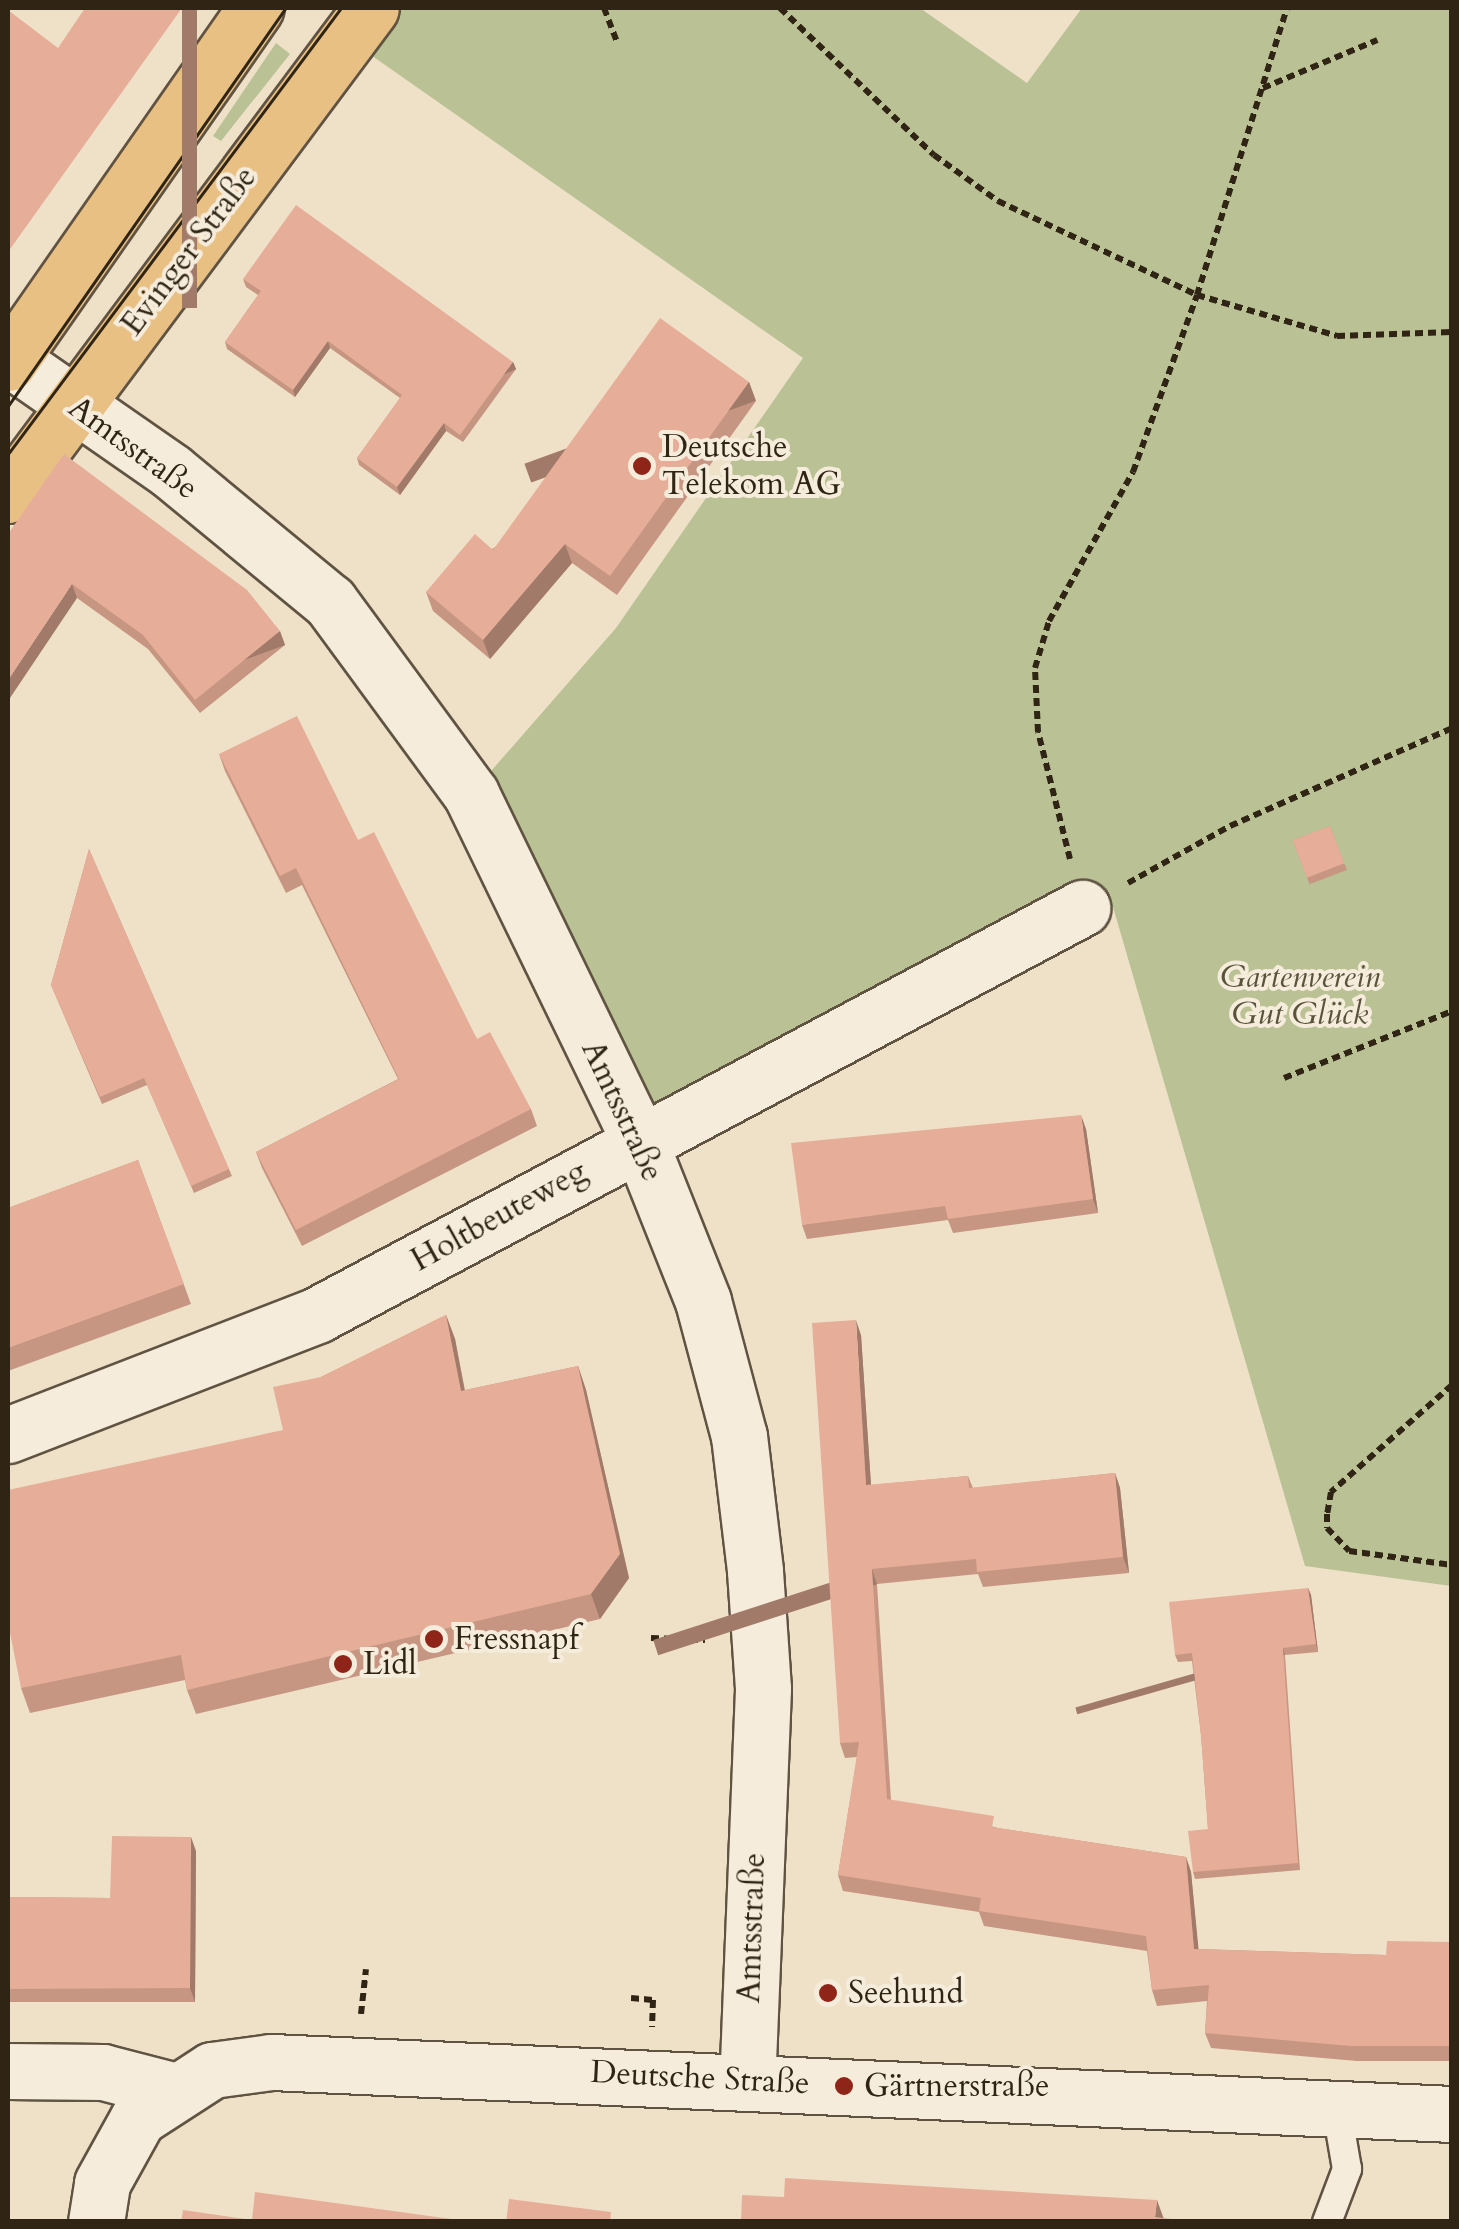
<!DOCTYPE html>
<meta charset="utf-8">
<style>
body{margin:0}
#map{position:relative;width:1459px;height:2229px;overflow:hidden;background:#efe1c8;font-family:Cardo,serif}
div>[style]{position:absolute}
.green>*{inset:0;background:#bac295}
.path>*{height:6px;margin-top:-3px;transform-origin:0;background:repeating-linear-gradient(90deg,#302415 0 8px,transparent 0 13px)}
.roads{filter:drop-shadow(2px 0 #605342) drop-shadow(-2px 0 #605342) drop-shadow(0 2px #605342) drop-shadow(0 -2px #605342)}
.lane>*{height:28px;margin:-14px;padding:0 14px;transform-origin:14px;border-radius:14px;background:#f5ecdb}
.street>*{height:55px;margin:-27.5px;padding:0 27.5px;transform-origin:27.5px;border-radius:27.5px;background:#f5ecdb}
.secondary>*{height:55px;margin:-27.5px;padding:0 27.5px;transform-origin:27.5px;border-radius:27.5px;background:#f5ecdb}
.primary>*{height:55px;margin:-27.5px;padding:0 27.5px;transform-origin:27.5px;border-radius:27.5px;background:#e8c084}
.tram>*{height:2.5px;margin:-1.25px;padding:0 1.25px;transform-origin:1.25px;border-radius:1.25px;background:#302415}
.wall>*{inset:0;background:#c69683;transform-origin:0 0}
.shaded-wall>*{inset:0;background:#a17a6a;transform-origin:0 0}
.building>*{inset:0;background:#e6ae98;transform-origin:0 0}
.dots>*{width:28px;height:28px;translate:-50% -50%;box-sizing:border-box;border:5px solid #f5ecdb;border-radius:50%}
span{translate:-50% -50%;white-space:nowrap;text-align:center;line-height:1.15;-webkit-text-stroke:8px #f5ecdb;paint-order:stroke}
.street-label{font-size:32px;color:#302415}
.poi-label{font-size:32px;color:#302415}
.left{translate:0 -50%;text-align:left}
.park-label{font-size:32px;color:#59533b;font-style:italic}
.frame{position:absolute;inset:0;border:10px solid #302415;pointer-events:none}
</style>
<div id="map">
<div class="green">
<i style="clip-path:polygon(400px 8px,920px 8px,1027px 83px,1082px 8px,1451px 8px,1451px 1586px,1305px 1566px,1113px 907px,1082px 908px,639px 1140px,471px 794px,616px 628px,803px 358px,368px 53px)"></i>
<i style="clip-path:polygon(276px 43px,290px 54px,221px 141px,213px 136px)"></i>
</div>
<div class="path">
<i style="left:604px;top:8px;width:36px;rotate:69deg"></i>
<i style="left:780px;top:8px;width:213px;rotate:43.7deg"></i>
<i style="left:934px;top:155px;width:79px;rotate:35.7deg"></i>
<i style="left:998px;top:201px;width:220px;rotate:25.3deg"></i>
<i style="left:1197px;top:295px;width:301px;rotate:-72.6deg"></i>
<i style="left:1263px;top:88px;width:124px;rotate:-22.8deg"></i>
<i style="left:1070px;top:859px;width:131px;rotate:-104.1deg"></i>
<i style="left:1038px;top:732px;width:64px;rotate:-92.7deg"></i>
<i style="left:1035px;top:668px;width:49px;rotate:-73.4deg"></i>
<i style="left:1049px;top:621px;width:171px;rotate:-60.6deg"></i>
<i style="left:1133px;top:472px;width:188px;rotate:-70.1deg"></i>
<i style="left:1197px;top:295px;width:146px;rotate:16.3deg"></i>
<i style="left:1337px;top:336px;width:115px;rotate:-2deg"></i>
<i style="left:1128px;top:883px;width:117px;rotate:-29.2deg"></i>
<i style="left:1230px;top:826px;width:243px;rotate:-23.8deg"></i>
<i style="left:1284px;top:1078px;width:181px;rotate:-21.7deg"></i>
<i style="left:1452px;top:1385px;width:162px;rotate:138.5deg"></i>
<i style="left:1331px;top:1492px;width:22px;rotate:100deg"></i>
<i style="left:1327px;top:1514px;width:14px;rotate:90deg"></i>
<i style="left:1327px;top:1528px;width:32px;rotate:46deg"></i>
<i style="left:1349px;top:1551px;width:104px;rotate:7.7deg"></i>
<i style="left:651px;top:1638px;width:54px;rotate:2.1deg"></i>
<i style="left:631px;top:1998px;width:22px;rotate:5deg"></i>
<i style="left:653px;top:2000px;width:27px;rotate:92deg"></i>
<i style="left:361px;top:2014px;width:45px;rotate:-83.7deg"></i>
</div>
<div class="roads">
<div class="lane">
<i style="left:1327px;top:2222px;width:57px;rotate:-69.3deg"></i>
<i style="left:1347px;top:2169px;width:59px;rotate:-99.8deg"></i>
</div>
<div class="street">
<i style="left:10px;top:359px;width:196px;rotate:34.8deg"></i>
<i style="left:171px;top:471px;width:206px;rotate:39.5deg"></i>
<i style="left:330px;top:602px;width:238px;rotate:53.7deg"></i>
<i style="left:471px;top:794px;width:385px;rotate:64.1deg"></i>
<i style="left:639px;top:1140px;width:173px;rotate:68.3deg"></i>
<i style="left:703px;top:1301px;width:140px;rotate:75.1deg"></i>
<i style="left:739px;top:1436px;width:136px;rotate:83.2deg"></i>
<i style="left:755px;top:1571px;width:118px;rotate:86.1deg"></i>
<i style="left:763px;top:1689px;width:391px;rotate:92.3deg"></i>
<i style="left:8px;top:1435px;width:331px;rotate:-21.2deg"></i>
<i style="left:317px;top:1315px;width:867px;rotate:-28.01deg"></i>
<i style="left:8px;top:2071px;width:95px;rotate:0.6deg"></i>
<i style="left:103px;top:2072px;width:71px;rotate:14.6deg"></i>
</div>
<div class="secondary">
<i style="left:96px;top:2222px;width:39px;rotate:-81deg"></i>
<i style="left:102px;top:2183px;width:74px;rotate:-61deg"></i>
<i style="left:138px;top:2118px;width:88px;rotate:-33deg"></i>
<i style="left:212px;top:2070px;width:60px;rotate:-7.7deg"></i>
<i style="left:271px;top:2062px;width:1182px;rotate:2.52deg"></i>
</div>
<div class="primary">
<i style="left:8px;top:363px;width:433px;rotate:-55.1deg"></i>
<i style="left:8px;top:495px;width:607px;rotate:-53.3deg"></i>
</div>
</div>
<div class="tram">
<i style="left:8px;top:406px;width:485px;rotate:-55.1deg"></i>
<i style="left:8px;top:454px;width:557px;rotate:-53.25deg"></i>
</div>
<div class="wall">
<i style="clip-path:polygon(243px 279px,513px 362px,516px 369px,463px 442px,446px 431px,400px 495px,359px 465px,357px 458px,400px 398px,330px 348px,295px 397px,227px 349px,225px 342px,258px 295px,246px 287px)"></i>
<i style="clip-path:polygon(749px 382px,756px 401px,617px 595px,572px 563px,490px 659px,433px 611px,426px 592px)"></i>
<i style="clip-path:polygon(8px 534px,285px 645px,200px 713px,148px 649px,77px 598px)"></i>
<i style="clip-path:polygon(219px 754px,358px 840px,477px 1039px,531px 1109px,537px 1126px,302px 1246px,262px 1168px,256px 1152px,398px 1079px,302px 885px,286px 893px,225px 771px)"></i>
<i style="left:1330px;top:826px;width:47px;height:40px;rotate:69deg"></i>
<i style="clip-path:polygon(89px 849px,232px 1176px,194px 1193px,147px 1085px,102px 1104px,51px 985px)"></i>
<i style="clip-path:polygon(1086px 1129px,1098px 1213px,953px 1233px,948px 1220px,807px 1239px,802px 1225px)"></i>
<i style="clip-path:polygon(138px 1160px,191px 1304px,8px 1371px,8px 1208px)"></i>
<i style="clip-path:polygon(446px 1315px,455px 1339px,465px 1390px,578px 1366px,586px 1390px,629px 1578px,600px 1619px,196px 1714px,187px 1690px,185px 1680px,30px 1713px,21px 1688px,283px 1430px,321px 1377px)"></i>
<i style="clip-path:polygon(861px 1335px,871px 1485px,968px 1476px,973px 1488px,1115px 1473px,1120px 1488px,1129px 1573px,983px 1587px,978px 1574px,877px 1584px,891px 1800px,998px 1828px,1186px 1857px,1191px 1872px,1198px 1949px,1386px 1955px,1452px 1942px,1452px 2061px,1357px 2061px,1211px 2048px,1205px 2033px,1207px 2001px,1157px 2006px,1152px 1990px,1147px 1951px,984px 1926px,979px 1912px,843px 1891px,838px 1875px,857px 1757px,845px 1758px,840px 1743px)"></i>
<i style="clip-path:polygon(1308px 1588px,1311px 1595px,1318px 1652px,1285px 1655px,1300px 1870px,1195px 1879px,1193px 1872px,1208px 1829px,1201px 1735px,1192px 1661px,1178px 1662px,1175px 1655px)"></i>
<i style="clip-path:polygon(196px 1851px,195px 2002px,8px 2002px,8px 1897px,110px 1898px)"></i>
</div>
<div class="shaded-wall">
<i style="left:182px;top:8px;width:15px;height:300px"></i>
<i style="clip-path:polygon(328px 341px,330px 348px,295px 397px,293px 390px)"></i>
<i style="left:513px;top:362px;width:8px;height:90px;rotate:67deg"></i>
<i style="left:749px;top:382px;width:20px;height:239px;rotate:70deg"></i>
<i style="clip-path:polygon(444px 423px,446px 431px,400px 495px,397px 487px)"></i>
<i style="clip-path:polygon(565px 544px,572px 563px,490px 659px,483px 640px)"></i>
<i style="clip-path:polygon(72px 584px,77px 598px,8px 701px,8px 680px)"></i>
<i style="left:280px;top:631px;width:15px;height:109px;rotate:70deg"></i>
<i style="clip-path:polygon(1081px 1115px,1086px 1129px,1098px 1213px,1093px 1199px)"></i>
<i style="clip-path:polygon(446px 1315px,455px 1339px,469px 1415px,461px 1391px)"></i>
<i style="clip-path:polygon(856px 1320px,861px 1335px,872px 1500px,866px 1485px)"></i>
<i style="clip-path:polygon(578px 1366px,586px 1390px,629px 1578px,600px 1619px,591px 1594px)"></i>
<i style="clip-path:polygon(1115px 1473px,1120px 1488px,1129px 1573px,1123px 1557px)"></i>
<i style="left:872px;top:1569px;width:16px;height:230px;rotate:72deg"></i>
<i style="clip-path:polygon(1308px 1588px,1311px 1595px,1318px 1652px,1316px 1644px)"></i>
<i style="left:1283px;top:1648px;width:7px;height:216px;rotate:74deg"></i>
<i style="clip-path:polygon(191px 1837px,196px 1851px,195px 2002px,190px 1988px)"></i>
<i style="clip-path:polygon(1186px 1857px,1191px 1872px,1200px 1964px,1194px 1949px)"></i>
<i style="clip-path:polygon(1157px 2200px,1165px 2222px,1155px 2217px)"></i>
</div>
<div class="building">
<i style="clip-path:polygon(85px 8px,182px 8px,8px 252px,8px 10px,58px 48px)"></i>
<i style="clip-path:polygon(296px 205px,513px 362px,460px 435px,444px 423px,397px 487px,357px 458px,402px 395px,328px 341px,293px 390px,225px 342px,261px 291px,243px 279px)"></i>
<i style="clip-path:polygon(660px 318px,749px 382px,610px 576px,565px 544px,483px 640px,426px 592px,475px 534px,493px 550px)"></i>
<i style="clip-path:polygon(64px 454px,247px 590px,280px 631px,195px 700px,143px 635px,72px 584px,8px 680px,8px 534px)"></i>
<i style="clip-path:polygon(297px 716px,358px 840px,374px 832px,477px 1039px,490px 1032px,531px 1109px,296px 1230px,256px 1152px,399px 1079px,296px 868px,280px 876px,219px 754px)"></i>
<i style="left:1330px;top:826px;width:40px;height:40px;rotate:69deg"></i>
<i style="clip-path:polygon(89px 849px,229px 1169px,191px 1186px,144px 1078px,100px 1097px,51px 985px)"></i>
<i style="clip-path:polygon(1081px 1115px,1093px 1199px,948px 1219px,945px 1206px,802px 1225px,791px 1143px)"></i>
<i style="clip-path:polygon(138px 1160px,184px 1284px,8px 1348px,8px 1208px)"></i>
<i style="clip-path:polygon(446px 1315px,461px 1391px,578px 1366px,620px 1554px,591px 1594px,187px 1690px,181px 1655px,21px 1688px,8px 1623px,8px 1490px,283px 1430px,273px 1387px,321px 1377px)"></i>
<i style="clip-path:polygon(856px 1320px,866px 1485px,968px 1476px,969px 1488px,1115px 1473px,1123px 1557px,977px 1572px,976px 1559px,872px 1569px,887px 1799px,994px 1816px,992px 1827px,1186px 1857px,1194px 1949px,1386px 1955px,1387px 1941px,1452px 1942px,1452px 2046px,1351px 2046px,1205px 2033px,1209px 1985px,1152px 1990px,1146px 1936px,979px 1911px,981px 1898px,838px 1875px,859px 1742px,840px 1743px,812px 1323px)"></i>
<i style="clip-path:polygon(1308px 1588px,1316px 1644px,1283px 1648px,1298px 1863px,1193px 1872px,1188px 1831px,1208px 1829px,1201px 1735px,1192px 1653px,1175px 1655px,1169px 1602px)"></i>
<i style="clip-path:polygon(112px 1836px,191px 1837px,190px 1988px,8px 1989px,8px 1897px,110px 1898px)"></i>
<i style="clip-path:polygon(785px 2178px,1157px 2200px,1155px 2217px,1197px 2222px,741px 2222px,742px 2195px,784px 2197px)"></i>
<i style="clip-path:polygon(255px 2192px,473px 2222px,181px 2222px,183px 2210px,252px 2220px)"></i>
<i style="clip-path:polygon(509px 2199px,611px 2212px,610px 2222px,506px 2222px)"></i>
</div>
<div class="dots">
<i style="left:642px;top:466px;background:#8f2418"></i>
<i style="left:434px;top:1639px;background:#8f2418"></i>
<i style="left:343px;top:1664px;background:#8f2418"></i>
<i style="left:828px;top:1993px;background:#8f2418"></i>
<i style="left:844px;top:2086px;background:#8f2418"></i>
</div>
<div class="street-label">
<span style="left:189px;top:251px;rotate:-53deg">Evinger Straße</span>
<span style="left:133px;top:448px;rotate:36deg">Amtsstraße</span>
<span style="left:622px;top:1111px;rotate:65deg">Amtsstraße</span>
<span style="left:499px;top:1216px;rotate:-29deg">Holtbeuteweg</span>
<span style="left:752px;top:1928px;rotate:-88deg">Amtsstraße</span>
<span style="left:700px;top:2078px;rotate:3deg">Deutsche Straße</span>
</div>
<div class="poi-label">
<span class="left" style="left:662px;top:466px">Deutsche<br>Telekom AG</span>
<span class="left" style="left:454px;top:1639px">Fressnapf</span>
<span class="left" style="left:363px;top:1664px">Lidl</span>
<span class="left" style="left:848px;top:1993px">Seehund</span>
<span class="left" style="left:864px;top:2086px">Gärtnerstraße</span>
</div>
<div class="park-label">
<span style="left:1300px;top:996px">Gartenverein<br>Gut Glück</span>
</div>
<div class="frame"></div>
</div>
